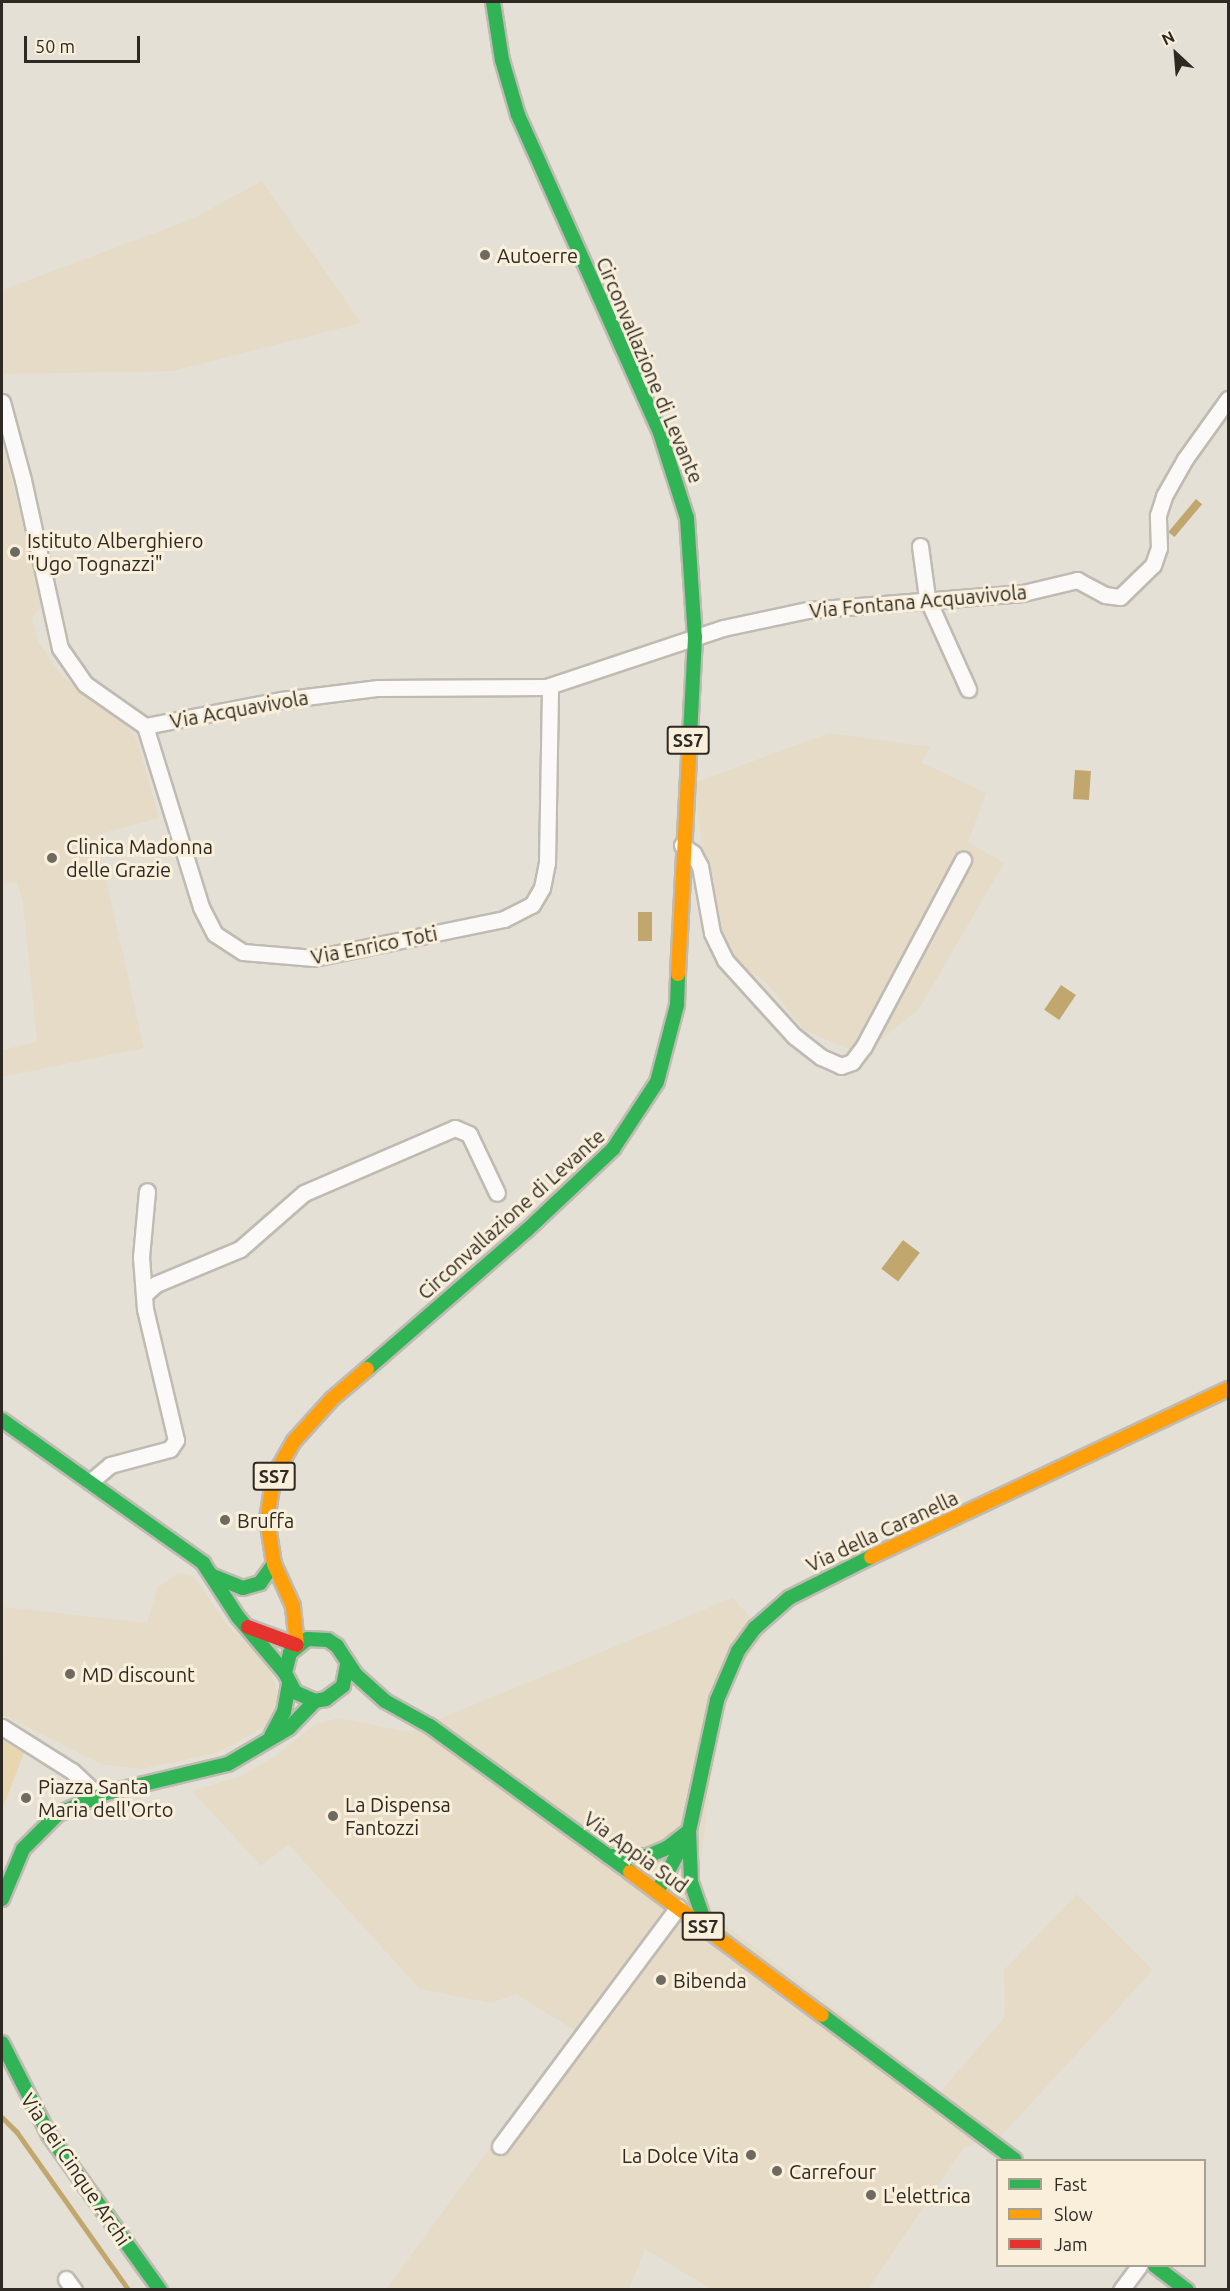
<!DOCTYPE html>
<style>
body{margin:0}
#map{position:relative;width:1230px;height:2291px;overflow:hidden;background:#e5e0d5;font-family:Ubuntu,sans-serif}
div>[style]{position:absolute}
.built>*{inset:0;background:#e5dbc7}
.green>*{inset:0;background:#e8d6b0}
.water>*{inset:0;background:#c1a76d;transform-origin:0 0}
.stream>*{height:4.5px;margin:-2.25px;padding:0 2.25px;transform-origin:2.25px;border-radius:2.25px;background:#c1a76d}
.roads{filter:drop-shadow(2px 0 #bfbbb3) drop-shadow(-2px 0 #bfbbb3) drop-shadow(0 2px #bfbbb3) drop-shadow(0 -2px #bfbbb3)}
.street>*{height:15px;margin:-7.5px;padding:0 7.5px;transform-origin:7.5px;border-radius:7.5px;background:#fbfaf9}
.fast>*{height:14px;margin:-7px;padding:0 7px;transform-origin:7px;border-radius:7px;background:#30b455}
.slow>*{height:14px;margin:-7px;padding:0 7px;transform-origin:7px;border-radius:7px;background:#ff9f0a}
.jam>*{height:14px;margin:-7px;padding:0 7px;transform-origin:7px;border-radius:7px;background:#e5322d}
.dots>*{width:16px;height:16px;translate:-50% -50%;box-sizing:border-box;border:3px solid #faefdb;border-radius:50%}
span{translate:-50% -50%;white-space:nowrap;text-align:center;line-height:1.15;-webkit-text-stroke:6px #faefdb;paint-order:stroke}
.shield-label span{padding:2px 4px;background:#faefdb;border:2px solid;border-radius:4px;-webkit-text-stroke-width:0}
.shield-label{font-size:18px;color:#2e2a23;font-weight:700}
.poi-label{font-size:20px;color:#2e2a23}
.left{translate:0 -50%;text-align:left}
.right{translate:-100% -50%;text-align:right}
.street-label{font-size:20px;color:#2e2a23}
.frame{position:absolute;inset:0;border:3px solid #2e2a23;pointer-events:none}
.legend{position:absolute;left:996px;top:2159px;width:210px;height:108px;box-sizing:border-box;background:#faefdb;border:2px solid #a8a091;margin:0;padding:8px 10px;list-style:none;font-size:18px;color:#2e2a23}
.legend li{display:flex;align-items:center;gap:12px;height:30px}
.legend b{width:30px;border:2px solid #a8a091}
.north{position:absolute;left:1146px;top:24px;width:60px;height:60px;-webkit-text-stroke:4px #faefdb;paint-order:stroke;rotate:334deg;font-size:16px;font-weight:700;line-height:24px;text-align:center;color:#2e2a23}
.north::after{content:'';display:block;margin:auto;width:21px;height:27px;background:#2e2a23;clip-path:polygon(50% 0,100% 100%,50% 72%,0 100%)}
.scale{position:absolute;left:24px;top:36px;width:116px;height:27px;box-sizing:border-box;border:3px solid #2e2a23;border-top:0;padding-left:8px;font-size:18px;line-height:21px;white-space:nowrap;color:#2e2a23;-webkit-text-stroke:4px #faefdb;paint-order:stroke}
</style>
<div id="map">
<div class="built">
<i style="clip-path:polygon(262px 181px,361px 323px,173px 371px,2px 374px,2px 290px,192px 219px)"></i>
<i style="clip-path:polygon(2px 441px,42px 605px,32px 618px,39px 643px,62px 676px,125px 724px,137px 740px,159px 818px,96px 835px,144px 1048px,2px 1077px,2px 1050px,37px 1042px,23px 903px,17px 882px,2px 884px)"></i>
<i style="clip-path:polygon(829px 733px,931px 747px,921px 762px,986px 793px,968px 842px,1004px 863px,919px 1009px,862px 1055px,804px 1030px,766px 982px,727px 956px,712px 924px,694px 783px)"></i>
<i style="clip-path:polygon(178px 1573px,194px 1576px,226px 1624px,268px 1663px,279px 1697px,264px 1727px,217px 1753px,141px 1769px,101px 1764px,2px 1714px,4px 1607px,147px 1623px,157px 1588px)"></i>
<i style="clip-path:polygon(732px 1598px,766px 1633px,744px 1662px,727px 1700px,712px 1773px,698px 1882px,715px 1917px,941px 2091px,1005px 2017px,1004px 1970px,1077px 1894px,1153px 1970px,1002px 2135px,964px 2147px,868px 2289px,711px 2289px,645px 2249px,629px 2289px,386px 2289px,576px 2031px,516px 1994px,491px 2003px,420px 1989px,288px 1844px,261px 1866px,192px 1791px,241px 1776px,277px 1755px,314px 1725px,339px 1718px,408px 1732px)"></i>
</div>
<div class="green">
<i style="clip-path:polygon(2px 1740px,24px 1753px,2px 1810px)"></i>
</div>
<div class="water">
<i style="left:1196px;top:499px;width:8px;height:43px;rotate:40deg"></i>
<i style="left:1075px;top:770px;width:16px;height:29px;rotate:4deg"></i>
<i style="left:638px;top:912px;width:14px;height:29px"></i>
<i style="left:1061px;top:985px;width:18px;height:30px;rotate:34deg"></i>
<i style="left:903px;top:1240px;width:21px;height:36px;rotate:37deg"></i>
</div>
<div class="stream">
<i style="left:2px;top:2117px;width:21px;rotate:45deg"></i>
<i style="left:17px;top:2132px;width:194px;rotate:54.7deg"></i>
</div>
<div class="roads">
<div class="street">
<i style="left:2px;top:402px;width:81px;rotate:74.9deg"></i>
<i style="left:23px;top:480px;width:172px;rotate:77.6deg"></i>
<i style="left:60px;top:648px;width:44px;rotate:55.2deg"></i>
<i style="left:85px;top:684px;width:73px;rotate:35deg"></i>
<i style="left:145px;top:726px;width:138px;rotate:-10.8deg"></i>
<i style="left:281px;top:700px;width:98px;rotate:-7.1deg"></i>
<i style="left:378px;top:688px;width:168px;rotate:-0.3deg"></i>
<i style="left:546px;top:687px;width:187px;rotate:-18.4deg"></i>
<i style="left:723px;top:628px;width:87px;rotate:-12deg"></i>
<i style="left:808px;top:610px;width:216px;rotate:-4.5deg"></i>
<i style="left:1023px;top:593px;width:56px;rotate:-13.5deg"></i>
<i style="left:1077px;top:580px;width:32px;rotate:28deg"></i>
<i style="left:1105px;top:595px;width:15px;rotate:8deg"></i>
<i style="left:1120px;top:597px;width:46px;rotate:-44.1deg"></i>
<i style="left:1153px;top:565px;width:18px;rotate:-71deg"></i>
<i style="left:1159px;top:548px;width:33px;rotate:-92deg"></i>
<i style="left:1158px;top:515px;width:20px;rotate:-72deg"></i>
<i style="left:1164px;top:496px;width:43px;rotate:-60.4deg"></i>
<i style="left:1185px;top:459px;width:74px;rotate:-54.4deg"></i>
<i style="left:920px;top:546px;width:52px;rotate:82.3deg"></i>
<i style="left:927px;top:598px;width:100px;rotate:65.7deg"></i>
<i style="left:145px;top:726px;width:189px;rotate:72.8deg"></i>
<i style="left:201px;top:907px;width:30px;rotate:63deg"></i>
<i style="left:215px;top:934px;width:33px;rotate:33deg"></i>
<i style="left:243px;top:952px;width:71px;rotate:4.8deg"></i>
<i style="left:314px;top:958px;width:194px;rotate:-11.6deg"></i>
<i style="left:504px;top:919px;width:31px;rotate:-27deg"></i>
<i style="left:532px;top:905px;width:20px;rotate:-60deg"></i>
<i style="left:542px;top:888px;width:25px;rotate:-79deg"></i>
<i style="left:547px;top:863px;width:177px;rotate:-89deg"></i>
<i style="left:682px;top:845px;width:14px;rotate:36deg"></i>
<i style="left:693px;top:853px;width:15px;rotate:62deg"></i>
<i style="left:700px;top:866px;width:68px;rotate:79.8deg"></i>
<i style="left:712px;top:933px;width:30px;rotate:64deg"></i>
<i style="left:725px;top:960px;width:103px;rotate:47.8deg"></i>
<i style="left:794px;top:1036px;width:34px;rotate:38deg"></i>
<i style="left:821px;top:1057px;width:22px;rotate:24deg"></i>
<i style="left:841px;top:1066px;width:12px;rotate:-20deg"></i>
<i style="left:852px;top:1062px;width:20px;rotate:-53deg"></i>
<i style="left:864px;top:1046px;width:211px;rotate:-62deg"></i>
<i style="left:145px;top:1294px;width:15px;rotate:-42deg"></i>
<i style="left:156px;top:1284px;width:91px;rotate:-22.6deg"></i>
<i style="left:240px;top:1249px;width:85px;rotate:-41.2deg"></i>
<i style="left:304px;top:1193px;width:164px;rotate:-23.3deg"></i>
<i style="left:455px;top:1128px;width:15px;rotate:23deg"></i>
<i style="left:469px;top:1134px;width:65px;rotate:64.6deg"></i>
<i style="left:90px;top:1482px;width:26px;rotate:-40deg"></i>
<i style="left:110px;top:1465px;width:62px;rotate:-14.9deg"></i>
<i style="left:170px;top:1449px;width:11px;rotate:-56deg"></i>
<i style="left:176px;top:1440px;width:135px;rotate:-103.3deg"></i>
<i style="left:145px;top:1309px;width:52px;rotate:-94.4deg"></i>
<i style="left:141px;top:1257px;width:66px;rotate:-84.8deg"></i>
<i style="left:2px;top:1727px;width:83px;rotate:32.2deg"></i>
<i style="left:72px;top:1771px;width:35px;rotate:43deg"></i>
<i style="left:500px;top:2146px;width:298px;rotate:-53.3deg"></i>
<i style="left:66px;top:2279px;width:14px;rotate:54deg"></i>
<i style="left:1121px;top:2290px;width:30px;rotate:-53deg"></i>
</div>
<div class="fast">
<i style="left:493px;top:2px;width:59px;rotate:81.2deg"></i>
<i style="left:502px;top:60px;width:57px;rotate:73.8deg"></i>
<i style="left:518px;top:115px;width:348px;rotate:65.9deg"></i>
<i style="left:660px;top:433px;width:89px;rotate:72.4deg"></i>
<i style="left:687px;top:518px;width:119px;rotate:86.2deg"></i>
<i style="left:695px;top:637px;width:100px;rotate:92.9deg"></i>
<i style="left:367px;top:1369px;width:211px;rotate:-41deg"></i>
<i style="left:526px;top:1231px;width:120px;rotate:-43.3deg"></i>
<i style="left:613px;top:1149px;width:80px;rotate:-56.7deg"></i>
<i style="left:657px;top:1082px;width:80px;rotate:-75.4deg"></i>
<i style="left:677px;top:1005px;width:31px;rotate:-88deg"></i>
<i style="left:2px;top:1420px;width:247px;rotate:35.4deg"></i>
<i style="left:203px;top:1563px;width:64px;rotate:57.1deg"></i>
<i style="left:238px;top:1617px;width:73px;rotate:50deg"></i>
<i style="left:213px;top:1576px;width:32px;rotate:22deg"></i>
<i style="left:243px;top:1588px;width:18px;rotate:-16deg"></i>
<i style="left:260px;top:1583px;width:24px;rotate:-54deg"></i>
<i style="left:347px;top:1665px;width:21px;rotate:101deg"></i>
<i style="left:343px;top:1686px;width:21px;rotate:143deg"></i>
<i style="left:326px;top:1699px;width:11px;rotate:170deg"></i>
<i style="left:315px;top:1701px;width:22px;rotate:-156deg"></i>
<i style="left:295px;top:1692px;width:21px;rotate:-118deg"></i>
<i style="left:285px;top:1673px;width:21px;rotate:-76deg"></i>
<i style="left:290px;top:1653px;width:22px;rotate:-39deg"></i>
<i style="left:307px;top:1639px;width:21px;rotate:3deg"></i>
<i style="left:328px;top:1640px;width:11px;rotate:34deg"></i>
<i style="left:337px;top:1646px;width:33px;rotate:57deg"></i>
<i style="left:355px;top:1674px;width:40px;rotate:42deg"></i>
<i style="left:385px;top:1701px;width:51px;rotate:29.1deg"></i>
<i style="left:430px;top:1726px;width:248px;rotate:36.1deg"></i>
<i style="left:271px;top:1736px;width:27px;rotate:-62deg"></i>
<i style="left:284px;top:1712px;width:28px;rotate:-80deg"></i>
<i style="left:608px;top:1856px;width:40px"></i>
<i style="left:648px;top:1856px;width:21px;rotate:-23deg"></i>
<i style="left:667px;top:1848px;width:28px;rotate:-38deg"></i>
<i style="left:657px;top:1892px;width:61px;rotate:-61.8deg"></i>
<i style="left:2px;top:1899px;width:54px;rotate:-67.2deg"></i>
<i style="left:23px;top:1849px;width:49px;rotate:-45deg"></i>
<i style="left:58px;top:1814px;width:52px;rotate:-23.6deg"></i>
<i style="left:106px;top:1793px;width:125px;rotate:-13.4deg"></i>
<i style="left:228px;top:1764px;width:71px;rotate:-30.5deg"></i>
<i style="left:289px;top:1728px;width:37px;rotate:-46deg"></i>
<i style="left:707px;top:1929px;width:50px;rotate:-108.8deg"></i>
<i style="left:691px;top:1882px;width:51px;rotate:-92.2deg"></i>
<i style="left:689px;top:1831px;width:134px;rotate:-77.9deg"></i>
<i style="left:717px;top:1700px;width:53px;rotate:-66.8deg"></i>
<i style="left:738px;top:1651px;width:29px;rotate:-54deg"></i>
<i style="left:755px;top:1628px;width:45px;rotate:-41.4deg"></i>
<i style="left:789px;top:1598px;width:92px;rotate:-26.6deg"></i>
<i style="left:822px;top:2015px;width:241px;rotate:36.9deg"></i>
<i style="left:2px;top:2043px;width:103px;rotate:62.9deg"></i>
<i style="left:49px;top:2135px;width:191px;rotate:54.4deg"></i>
<i style="left:1155px;top:2266px;width:40px;rotate:37deg"></i>
</div>
<div class="slow">
<i style="left:678px;top:974px;width:237px;rotate:-87.1deg"></i>
<i style="left:871px;top:1557px;width:395px;rotate:-25.2deg"></i>
<i style="left:297px;top:1645px;width:39px;rotate:-96deg"></i>
<i style="left:293px;top:1606px;width:46px;rotate:-114.3deg"></i>
<i style="left:274px;top:1564px;width:46px;rotate:-98.8deg"></i>
<i style="left:267px;top:1519px;width:44px;rotate:-80.8deg"></i>
<i style="left:274px;top:1476px;width:40px;rotate:-60.3deg"></i>
<i style="left:294px;top:1441px;width:57px;rotate:-47.9deg"></i>
<i style="left:332px;top:1399px;width:46px;rotate:-40.6deg"></i>
<i style="left:630px;top:1872px;width:239px;rotate:36.7deg"></i>
</div>
<div class="jam">
<i style="left:248px;top:1627px;width:52px;rotate:20.2deg"></i>
</div>
</div>
<div class="dots">
<i style="left:485px;top:255px;background:#6e6a61"></i>
<i style="left:15px;top:552px;background:#6e6a61"></i>
<i style="left:52px;top:858px;background:#6e6a61"></i>
<i style="left:225px;top:1520px;background:#6e6a61"></i>
<i style="left:70px;top:1674px;background:#6e6a61"></i>
<i style="left:26px;top:1798px;background:#6e6a61"></i>
<i style="left:333px;top:1816px;background:#6e6a61"></i>
<i style="left:661px;top:1980px;background:#6e6a61"></i>
<i style="left:751px;top:2155px;background:#6e6a61"></i>
<i style="left:777px;top:2171px;background:#6e6a61"></i>
<i style="left:871px;top:2195px;background:#6e6a61"></i>
</div>
<div class="shield-label">
<span style="left:688px;top:740px">SS7</span>
<span style="left:274px;top:1476px">SS7</span>
<span style="left:703px;top:1926px">SS7</span>
</div>
<div class="poi-label">
<span class="left" style="left:497px;top:255px">Autoerre</span>
<span class="left" style="left:27px;top:552px">Istituto Alberghiero<br>"Ugo Tognazzi"</span>
<span class="left" style="left:66px;top:858px">Clinica Madonna<br>delle Grazie</span>
<span class="left" style="left:237px;top:1520px">Bruffa</span>
<span class="left" style="left:82px;top:1674px">MD discount</span>
<span class="left" style="left:38px;top:1798px">Piazza Santa<br>Maria dell'Orto</span>
<span class="left" style="left:345px;top:1816px">La Dispensa<br>Fantozzi</span>
<span class="left" style="left:673px;top:1980px">Bibenda</span>
<span class="right" style="left:739px;top:2155px">La Dolce Vita</span>
<span class="left" style="left:789px;top:2171px">Carrefour</span>
<span class="left" style="left:883px;top:2195px">L'elettrica</span>
</div>
<div class="street-label">
<span style="left:650px;top:370px;rotate:67deg">Circonvallazione di Levante</span>
<span style="left:918px;top:601px;rotate:-5deg">Via Fontana Acquavivola</span>
<span style="left:239px;top:709px;rotate:-10deg">Via Acquavivola</span>
<span style="left:374px;top:945px;rotate:-11deg">Via Enrico Toti</span>
<span style="left:511px;top:1214px;rotate:-42deg">Circonvallazione di Levante</span>
<span style="left:882px;top:1531px;rotate:-25deg">Via della Caranella</span>
<span style="left:636px;top:1852px;rotate:36deg">Via Appia Sud</span>
<span style="left:76px;top:2169px;rotate:56deg">Via dei Cinque Archi</span>
</div>
<div class="frame"></div>
<ul class="legend">
<li><b style="height:8px;background:#30b455"></b>Fast</li>
<li><b style="height:8px;background:#ff9f0a"></b>Slow</li>
<li><b style="height:8px;background:#e5322d"></b>Jam</li>
</ul>
<div class="north">N</div>
<div class="scale">50 m</div>
</div>
